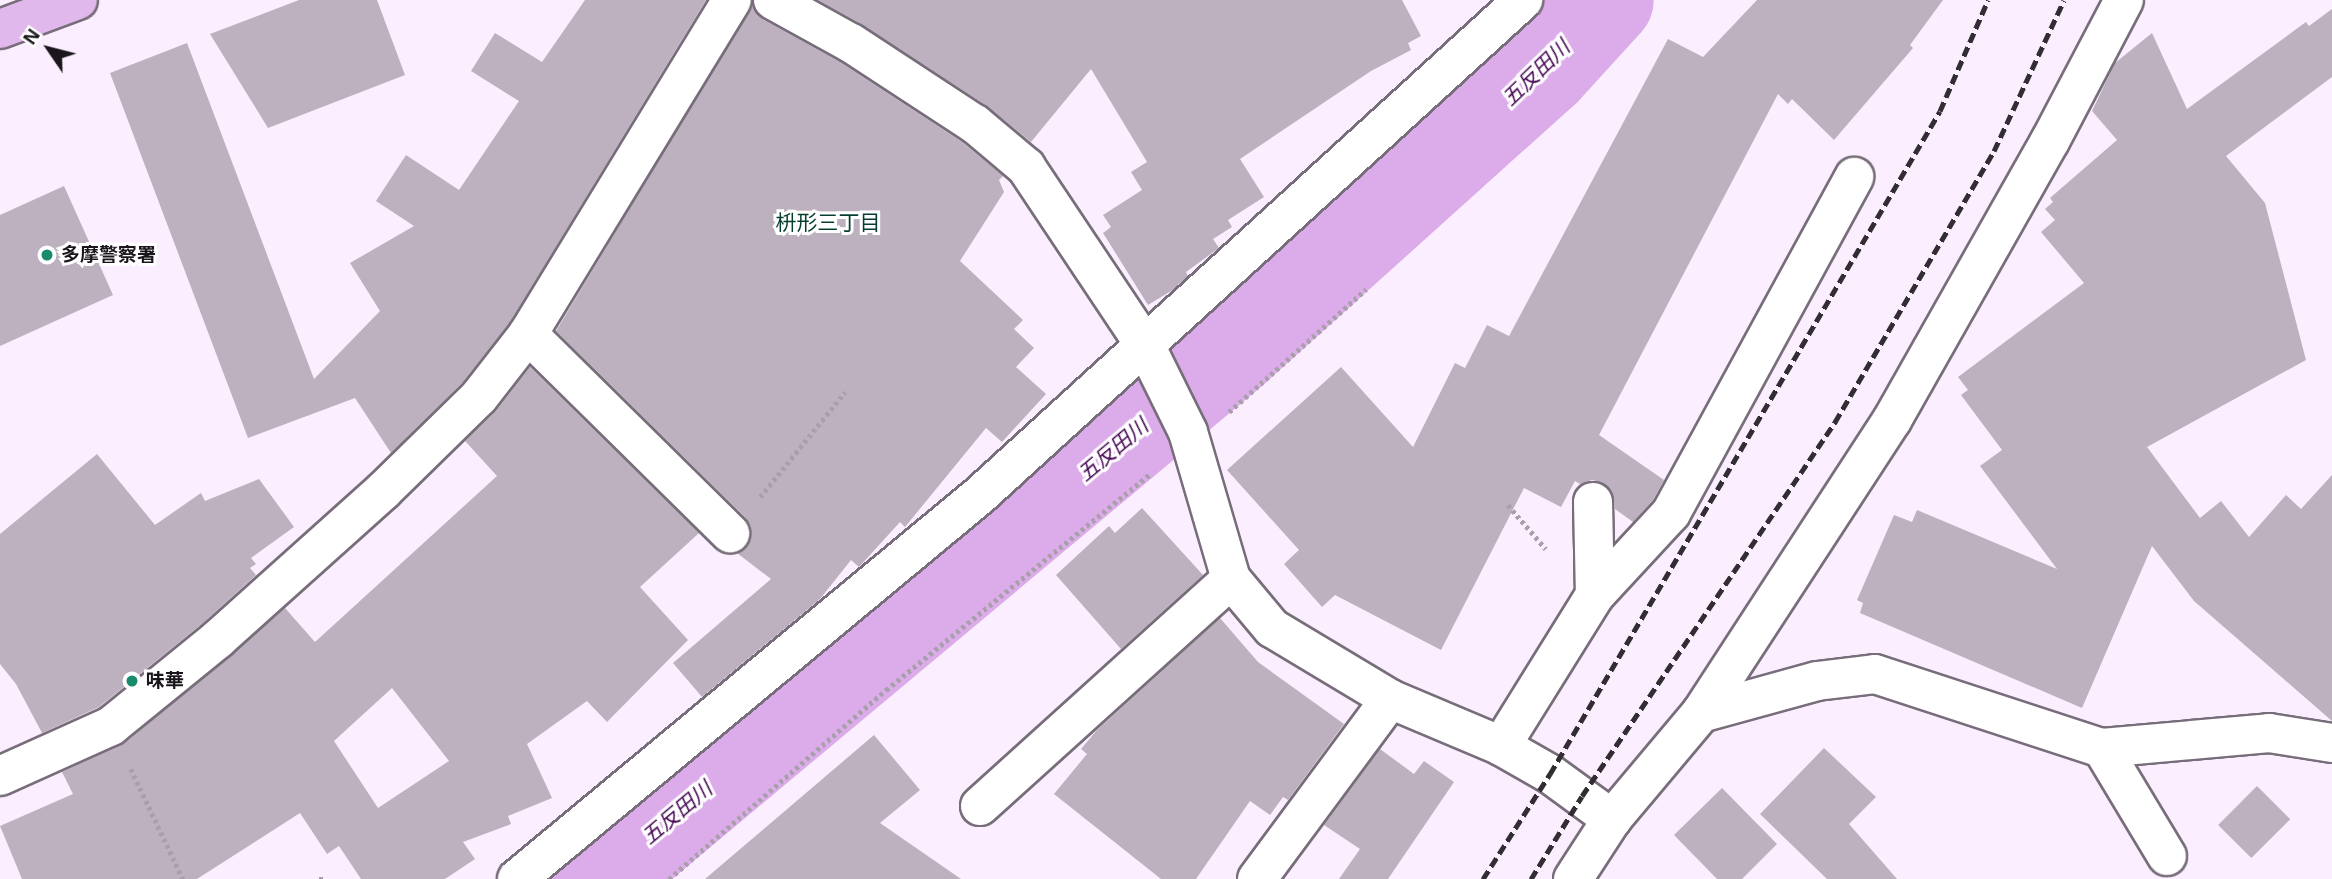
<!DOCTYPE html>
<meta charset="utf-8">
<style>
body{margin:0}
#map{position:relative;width:2332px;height:879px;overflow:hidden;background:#fbeefe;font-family:Arial,"Noto Sans JP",sans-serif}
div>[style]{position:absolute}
.river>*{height:94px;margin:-47px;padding:0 47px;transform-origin:47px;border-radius:47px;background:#dcabea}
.building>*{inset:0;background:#bdb1c0;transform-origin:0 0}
.path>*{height:4.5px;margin-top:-2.25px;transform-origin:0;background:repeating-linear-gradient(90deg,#a99fab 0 3.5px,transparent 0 7px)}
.roads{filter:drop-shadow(2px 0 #786d7a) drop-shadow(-2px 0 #786d7a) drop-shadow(0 2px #786d7a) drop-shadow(0 -2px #786d7a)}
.minor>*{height:38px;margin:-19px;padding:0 19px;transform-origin:19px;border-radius:19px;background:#fff}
.major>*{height:38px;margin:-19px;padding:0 19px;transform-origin:19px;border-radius:19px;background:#e0b8eb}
.rail>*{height:5px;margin-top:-2.5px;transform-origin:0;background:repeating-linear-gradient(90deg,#322d33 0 10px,transparent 0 15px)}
.dots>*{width:19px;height:19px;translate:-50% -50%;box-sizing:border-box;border:4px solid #fff;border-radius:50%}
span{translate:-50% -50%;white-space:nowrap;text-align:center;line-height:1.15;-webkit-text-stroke:6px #fff;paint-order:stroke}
.poi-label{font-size:19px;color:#1a161b;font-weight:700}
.left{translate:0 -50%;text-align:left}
.water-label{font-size:21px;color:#460754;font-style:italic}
.neighbourhood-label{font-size:21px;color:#073d2e}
.north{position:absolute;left:14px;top:14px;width:70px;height:70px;-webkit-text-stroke:5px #fff;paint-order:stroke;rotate:305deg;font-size:19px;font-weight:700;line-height:28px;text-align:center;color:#1a161b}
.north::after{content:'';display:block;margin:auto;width:24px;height:32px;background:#1a161b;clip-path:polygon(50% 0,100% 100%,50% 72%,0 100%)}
</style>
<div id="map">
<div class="river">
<i style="left:599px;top:879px;width:828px;rotate:-39.9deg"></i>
<i style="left:1234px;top:348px;width:417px;rotate:-42deg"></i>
<i style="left:1544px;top:69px;width:93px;rotate:-47.6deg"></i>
</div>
<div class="building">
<i style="clip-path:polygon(299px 0,377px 0,405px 75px,268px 128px,210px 34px)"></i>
<i style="clip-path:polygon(585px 0,706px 0,510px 322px,463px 382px,391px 453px,355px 398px,248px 438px,110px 73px,187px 43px,314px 379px,380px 311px,350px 263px,414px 226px,376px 201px,406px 155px,459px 190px,519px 101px,471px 71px,495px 33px,542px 62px)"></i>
<i style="clip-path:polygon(818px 0,1402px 0,1421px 36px,1408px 43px,1411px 50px,1371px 71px,1240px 159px,1264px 197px,1228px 220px,1232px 227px,1213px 239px,1219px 248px,1186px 272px,1188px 276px,1171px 291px,1148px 305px,1103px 233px,1111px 227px,1103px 215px,1142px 190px,1131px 172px,1147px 162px,1091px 69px,1031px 142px,987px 106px,863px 25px)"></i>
<i style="clip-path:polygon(1757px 0,1943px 0,1910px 45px,1913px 48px,1834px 140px,1792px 99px,1788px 104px,1778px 94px,1599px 435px,1664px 480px,1653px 500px,1633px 522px,1615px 509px,1612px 491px,1603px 483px,1592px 480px,1580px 484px,1575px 481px,1561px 507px,1524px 488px,1441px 650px,1335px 595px,1322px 607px,1284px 564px,1299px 550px,1227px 470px,1341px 367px,1413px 447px,1455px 363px,1465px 368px,1487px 325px,1509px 336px,1668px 39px,1703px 57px)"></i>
<i style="clip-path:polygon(752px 5px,762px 19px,840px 62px,962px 142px,1003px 176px,999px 180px,1004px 192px,960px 261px,1023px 320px,1014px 329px,1034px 348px,1016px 367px,1046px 394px,1002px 442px,986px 428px,905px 527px,900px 522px,859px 567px,851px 560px,820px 599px,702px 697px,673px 663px,771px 579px,737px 553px,746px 548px,751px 539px,751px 527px,745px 517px,556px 331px)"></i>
<i style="clip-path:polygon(2332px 9px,2332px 77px,2226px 156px,2265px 203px,2306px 360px,2147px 447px,2200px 518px,2221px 501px,2249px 537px,2286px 495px,2301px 509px,2332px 475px,2332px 721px,2194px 601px,2152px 546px,2082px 708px,1860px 613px,1863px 603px,1857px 600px,1894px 515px,1912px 522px,1917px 510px,2057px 569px,1980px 466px,2002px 450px,1961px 395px,1968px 390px,1958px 377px,2084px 283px,2041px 232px,2055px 220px,2045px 209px,2053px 202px,2050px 198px,2117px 140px,2092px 111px,2115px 63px,2152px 33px,2187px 109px,2306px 22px,2309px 26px)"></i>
<i style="clip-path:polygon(64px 186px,113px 295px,0 346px,0 215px)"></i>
<i style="clip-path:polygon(evenodd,530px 367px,699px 533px,640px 587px,688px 640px,607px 722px,587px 701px,527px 744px,552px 798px,508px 816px,511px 824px,463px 842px,475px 859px,445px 879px,361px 879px,339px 846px,327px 854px,300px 813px,197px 879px,22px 879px,0 826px,73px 794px,62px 772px,125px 743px,285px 608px,315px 642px,497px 476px,465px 441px,496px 411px,530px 367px,392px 688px,449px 761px,378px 808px,334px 741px,392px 688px)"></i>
<i style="clip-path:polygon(97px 454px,155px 525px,201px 493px,205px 501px,259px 479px,294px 527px,251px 558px,256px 564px,250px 568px,256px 575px,204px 622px,99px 707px,42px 733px,16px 684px,0 664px,0 534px)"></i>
<i style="clip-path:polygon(1142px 508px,1203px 575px,1121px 649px,1056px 575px,1109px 526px,1115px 533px)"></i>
<i style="clip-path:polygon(1220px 618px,1258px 662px,1344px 724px,1288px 800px,1283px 797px,1270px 815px,1250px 801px,1196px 879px,1161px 879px,1054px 794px,1087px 754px,1081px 749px,1097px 730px)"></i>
<i style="clip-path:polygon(874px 735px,920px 790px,880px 823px,961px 879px,705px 879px)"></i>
<i style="clip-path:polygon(1824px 748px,1876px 797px,1849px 824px,1897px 879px,1827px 879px,1760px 814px)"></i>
<i style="clip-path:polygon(1380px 749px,1414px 774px,1424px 761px,1454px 782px,1388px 879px,1339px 879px,1360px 849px,1324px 825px)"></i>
<i style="left:2257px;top:786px;width:47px;height:55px;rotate:45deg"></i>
<i style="clip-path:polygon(1722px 788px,1777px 844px,1742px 879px,1717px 879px,1674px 835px)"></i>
</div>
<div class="path">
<i style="left:1229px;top:412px;width:184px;rotate:-41.9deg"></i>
<i style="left:760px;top:497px;width:135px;rotate:-51deg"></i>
<i style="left:1508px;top:505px;width:58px;rotate:49.2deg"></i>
<i style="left:131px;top:769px;width:122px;rotate:64.7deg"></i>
<i style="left:319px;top:879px;width:5px"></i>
<i style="left:669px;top:879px;width:288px;rotate:-41.1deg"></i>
<i style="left:886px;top:690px;width:341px;rotate:-39.3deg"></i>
</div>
<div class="roads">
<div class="minor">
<i style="left:773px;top:0;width:89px;rotate:28.9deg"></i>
<i style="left:851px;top:43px;width:148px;rotate:33.2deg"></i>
<i style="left:975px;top:124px;width:67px;rotate:40.1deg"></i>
<i style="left:1026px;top:167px;width:216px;rotate:56.3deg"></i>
<i style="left:1146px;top:347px;width:95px;rotate:63.7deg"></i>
<i style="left:1188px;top:432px;width:153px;rotate:73.7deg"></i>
<i style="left:1231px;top:579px;width:64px;rotate:50.1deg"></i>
<i style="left:1272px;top:628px;width:138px;rotate:31deg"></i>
<i style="left:1390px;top:699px;width:121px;rotate:22.9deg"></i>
<i style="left:1501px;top:746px;width:56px;rotate:29.7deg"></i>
<i style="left:1550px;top:774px;width:77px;rotate:36deg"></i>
<i style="left:528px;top:334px;width:284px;rotate:44.6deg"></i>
<i style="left:1593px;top:502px;width:93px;rotate:88.8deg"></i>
<i style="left:1701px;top:713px;width:120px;rotate:-15.4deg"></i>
<i style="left:1817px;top:681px;width:58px;rotate:-6.9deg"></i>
<i style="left:1875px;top:674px;width:239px;rotate:18.1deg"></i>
<i style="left:2102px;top:748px;width:168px;rotate:-5.1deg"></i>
<i style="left:2269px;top:733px;width:64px;rotate:9deg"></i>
<i style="left:1501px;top:746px;width:178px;rotate:-58.1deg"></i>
<i style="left:1595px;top:595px;width:112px;rotate:-47.2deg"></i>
<i style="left:1671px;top:513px;width:383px;rotate:-61.4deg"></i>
<i style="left:2102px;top:748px;width:126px;rotate:59deg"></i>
<i style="left:0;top:776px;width:122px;rotate:-24.2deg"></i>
<i style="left:111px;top:726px;width:138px;rotate:-39.1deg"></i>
<i style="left:218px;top:639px;width:222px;rotate:-41.9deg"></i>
<i style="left:383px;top:491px;width:134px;rotate:-44.4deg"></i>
<i style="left:479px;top:397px;width:80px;rotate:-52.1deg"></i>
<i style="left:528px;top:334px;width:391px;rotate:-58.6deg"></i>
<i style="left:980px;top:806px;width:338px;rotate:-42.1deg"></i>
<i style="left:517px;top:879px;width:602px;rotate:-39.67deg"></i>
<i style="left:980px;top:495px;width:735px;rotate:-42.35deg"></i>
<i style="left:1257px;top:879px;width:224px;rotate:-53.5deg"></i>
<i style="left:1573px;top:879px;width:72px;rotate:-57deg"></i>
<i style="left:1612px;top:819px;width:138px;rotate:-50deg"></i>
<i style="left:1701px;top:713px;width:350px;rotate:-56.9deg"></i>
<i style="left:1892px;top:420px;width:321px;rotate:-60.5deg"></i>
<i style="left:2050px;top:141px;width:159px;rotate:-62.3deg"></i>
</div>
<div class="major">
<i style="left:0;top:29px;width:83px;rotate:-20.4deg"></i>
</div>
</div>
<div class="rail">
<i style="left:1483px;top:879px;width:125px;rotate:-57.5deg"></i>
<i style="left:1550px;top:774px;width:769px;rotate:-59.53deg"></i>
<i style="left:1940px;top:111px;width:121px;rotate:-66.6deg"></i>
<i style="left:1531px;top:879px;width:97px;rotate:-58.4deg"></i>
<i style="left:1582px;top:796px;width:452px;rotate:-55.9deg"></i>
<i style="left:1835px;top:422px;width:314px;rotate:-59.6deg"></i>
<i style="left:1994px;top:151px;width:166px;rotate:-65.1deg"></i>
</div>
<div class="dots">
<i style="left:47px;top:255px;background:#188b6c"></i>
<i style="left:132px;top:681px;background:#188b6c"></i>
</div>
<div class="poi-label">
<span class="left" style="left:61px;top:255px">多摩警察署</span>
<span class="left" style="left:146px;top:681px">味華</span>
</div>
<div class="water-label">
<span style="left:1536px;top:73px;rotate:-44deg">五反田川</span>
<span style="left:1113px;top:450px;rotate:-40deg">五反田川</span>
<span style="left:677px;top:813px;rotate:-40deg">五反田川</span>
</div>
<div class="neighbourhood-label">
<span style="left:828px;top:223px">枡形三丁目</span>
</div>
<div class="north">N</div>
</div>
